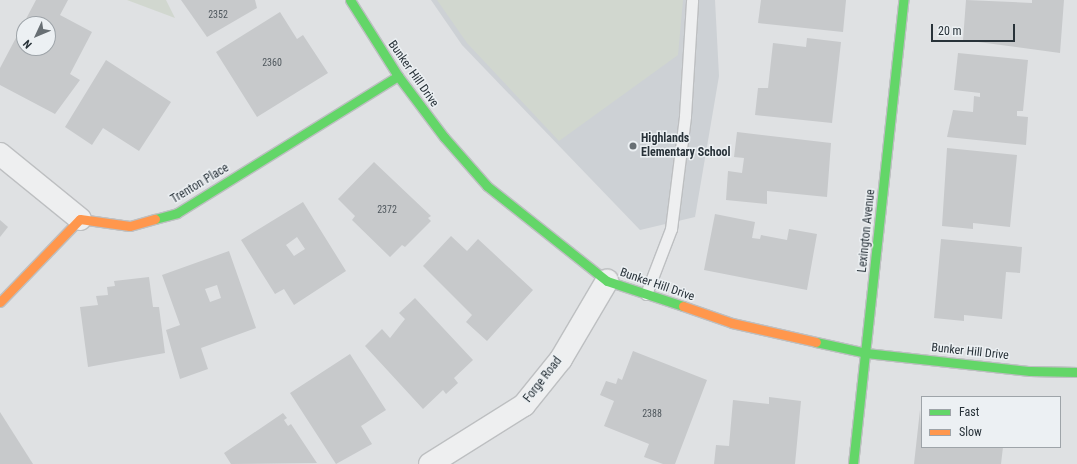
<!DOCTYPE html>
<style>
body{margin:0}
#map{position:relative;width:1077px;height:464px;overflow:hidden;background:#dfe1e3;font-family:"Roboto Condensed",sans-serif}
div>[style]{position:absolute}
.built>*{inset:0;background:#cdd1d5}
.green>*{inset:0;background:#d1d7cf}
.building>*{inset:0;background:#c7c9cb}
.roads{filter:drop-shadow(1px 0 #bdbfc1) drop-shadow(-1px 0 #bdbfc1) drop-shadow(0 1px #bdbfc1) drop-shadow(0 -1px #bdbfc1)}
.lane>*{height:11px;margin:-5.5px;padding:0 5.5px;transform-origin:5.5px;border-radius:5.5px;background:#eeeff0}
.street>*{height:22px;margin:-11px;padding:0 11px;transform-origin:11px;border-radius:11px;background:#eeeff0}
.fast>*{height:9px;margin:-4.5px;padding:0 4.5px;transform-origin:4.5px;border-radius:4.5px;background:#63d668}
.slow>*{height:9px;margin:-4.5px;padding:0 4.5px;transform-origin:4.5px;border-radius:4.5px;background:#ff974d}
.dots>*{width:11px;height:11px;translate:-50% -50%;box-sizing:border-box;border:2px solid #ecf0f3;border-radius:50%}
span{translate:-50% -50%;white-space:nowrap;text-align:center;line-height:1.15;-webkit-text-stroke:3px #ecf0f3;paint-order:stroke}
.number-label{font-size:10px;color:#50585e}
.number-label span{-webkit-text-stroke-width:0}
.street-label{font-size:12px;color:#283239}
.poi-label{font-size:12px;color:#283239;font-weight:700}
.left{translate:0 -50%;text-align:left}
.legend{position:absolute;left:921px;top:396px;width:140px;height:52px;box-sizing:border-box;background:#ecf0f3;border:1px solid #9ea4a9;margin:0;padding:5px 7px;list-style:none;font-size:12px;color:#283239}
.legend li{display:flex;align-items:center;gap:8px;height:20px}
.legend b{width:20px;border:1px solid #9ea4a9}
.north{position:absolute;left:16px;top:16px;width:40px;height:40px;box-sizing:border-box;background:#ecf0f3;border:1px solid #9ea4a9;border-radius:50%;rotate:226deg;font-size:11px;font-weight:700;line-height:16px;text-align:center;color:#283239}
.north::after{content:'';display:block;margin:auto;width:14px;height:18px;background:#686f74;clip-path:polygon(50% 0,100% 100%,50% 72%,0 100%)}
.scale{position:absolute;left:931px;top:24px;width:84px;height:18px;box-sizing:border-box;border:2px solid #283239;border-top:0;padding-left:5px;font-size:12px;line-height:14px;white-space:nowrap;color:#283239;-webkit-text-stroke:3px #ecf0f3;paint-order:stroke}
</style>
<div id="map">
<div class="built">
<i style="clip-path:polygon(431px 0,715px 0,719px 76px,695px 217px,640px 230px,462px 45px)"></i>
</div>
<div class="green">
<i style="clip-path:polygon(127px 0,166px 0,175px 18px)"></i>
<i style="clip-path:polygon(437px 0,683px 0,678px 55px,559px 141px,467px 43px)"></i>
</div>
<div class="building">
<i style="clip-path:polygon(evenodd,36px 0,68px 0,60px 15px,92px 32px,70px 74px,80px 80px,55px 114px,0 85px,0 68px,36px 0,24px 24px,48px 24px,48px 48px,24px 48px,24px 24px)"></i>
<i style="clip-path:polygon(181px 0,255px 0,257px 8px,207px 37px)"></i>
<i style="clip-path:polygon(761px 0,846px 0,843px 32px,758px 23px)"></i>
<i style="clip-path:polygon(966px 0,1032px 3px,1032px 0,1064px 0,1060px 53px,963px 40px)"></i>
<i style="clip-path:polygon(280px 12px,297px 39px,303px 35px,328px 73px,257px 117px,216px 52px)"></i>
<i style="clip-path:polygon(807px 38px,841px 42px,832px 123px,755px 115px,758px 88px,768px 88px,773px 43px,806px 47px)"></i>
<i style="clip-path:polygon(958px 53px,1028px 60px,1023px 111px,1017px 111px,1017px 116px,1028px 117px,1026px 145px,947px 137px,953px 110px,973px 112px,974px 96px,980px 97px,980px 93px,954px 90px)"></i>
<i style="clip-path:polygon(106px 60px,171px 102px,139px 151px,103px 128px,92px 145px,65px 127px)"></i>
<i style="clip-path:polygon(737px 132px,831px 143px,827px 197px,767px 191px,767px 204px,726px 200px,728px 171px,742px 173px,744px 158px,734px 157px)"></i>
<i style="clip-path:polygon(947px 148px,1017px 155px,1010px 227px,973px 223px,973px 229px,942px 226px)"></i>
<i style="clip-path:polygon(374px 162px,431px 216px,428px 218px,431px 221px,405px 247px,402px 245px,390px 257px,352px 220px,355px 216px,338px 199px)"></i>
<i style="clip-path:polygon(evenodd,303px 202px,346px 271px,294px 305px,284px 289px,275px 294px,241px 240px,303px 202px,297px 237px,305px 249px,294px 256px,286px 245px,297px 237px)"></i>
<i style="clip-path:polygon(715px 214px,755px 222px,752px 238px,760px 239px,761px 235px,787px 240px,789px 229px,817px 234px,807px 290px,704px 270px)"></i>
<i style="clip-path:polygon(0 220px,8px 227px,0 237px)"></i>
<i style="clip-path:polygon(451px 236px,467px 251px,478px 239px,533px 290px,487px 341px,466px 322px,472px 315px,423px 266px)"></i>
<i style="clip-path:polygon(941px 239px,1022px 247px,1020px 273px,1006px 272px,1002px 319px,964px 315px,964px 321px,934px 318px)"></i>
<i style="clip-path:polygon(evenodd,229px 251px,256px 328px,201px 348px,208px 369px,180px 379px,166px 330px,180px 325px,162px 275px,229px 251px,217px 285px,221px 298px,210px 302px,205px 289px,217px 285px)"></i>
<i style="clip-path:polygon(149px 277px,153px 307px,159px 307px,165px 353px,88px 367px,80px 307px,98px 305px,96px 296px,108px 295px,107px 287px,115px 286px,114px 281px)"></i>
<i style="clip-path:polygon(415px 298px,473px 360px,454px 378px,458px 383px,446px 394px,443px 390px,423px 409px,365px 346px,382px 329px,390px 338px,405px 319px,399px 313px)"></i>
<i style="clip-path:polygon(633px 351px,707px 380px,675px 464px,663px 464px,644px 457px,649px 444px,604px 426px,614px 401px,600px 395px,606px 381px,616px 384px,618px 378px,622px 380px)"></i>
<i style="clip-path:polygon(350px 354px,386px 410px,361px 426px,372px 444px,336px 464px,290px 393px)"></i>
<i style="clip-path:polygon(769px 397px,801px 401px,795px 464px,714px 464px,716px 445px,729px 446px,733px 400px,769px 404px)"></i>
<i style="clip-path:polygon(920px 410px,922px 447px,1003px 447px,1001px 464px,914px 464px)"></i>
<i style="clip-path:polygon(0 412px,33px 464px,0 464px)"></i>
<i style="clip-path:polygon(283px 413px,287px 418px,284px 420px,288px 426px,291px 424px,317px 463px,231px 464px,224px 453px)"></i>
</div>
<div class="roads">
<div class="lane">
<i style="left:646px;top:294px;width:70px;rotate:-69deg"></i>
<i style="left:671px;top:229px;width:114px;rotate:-82.9deg"></i>
<i style="left:685px;top:116px;width:116px;rotate:-86.5deg"></i>
</div>
<div class="street">
<i style="left:0;top:154px;width:103px;rotate:39.1deg"></i>
<i style="left:430px;top:464px;width:111px;rotate:-32.1deg"></i>
<i style="left:524px;top:405px;width:59px;rotate:-51.2deg"></i>
<i style="left:561px;top:359px;width:91px;rotate:-59.5deg"></i>
</div>
<div class="fast">
<i style="left:350px;top:0;width:90px;rotate:57.7deg"></i>
<i style="left:398px;top:76px;width:76px;rotate:53deg"></i>
<i style="left:444px;top:137px;width:65px;rotate:48.7deg"></i>
<i style="left:487px;top:186px;width:153px;rotate:38.4deg"></i>
<i style="left:607px;top:281px;width:80px;rotate:18.2deg"></i>
<i style="left:155px;top:219px;width:23px;rotate:-15deg"></i>
<i style="left:177px;top:213px;width:260px;rotate:-31.8deg"></i>
<i style="left:816px;top:342px;width:51px;rotate:12.4deg"></i>
<i style="left:866px;top:353px;width:165px;rotate:6.3deg"></i>
<i style="left:1030px;top:371px;width:47px;rotate:1.2deg"></i>
<i style="left:853px;top:464px;width:467px;rotate:-83.8deg"></i>
</div>
<div class="slow">
<i style="left:0;top:302px;width:115px;rotate:-46.1deg"></i>
<i style="left:80px;top:219px;width:50px;rotate:8deg"></i>
<i style="left:130px;top:226px;width:26px;rotate:-16deg"></i>
<i style="left:683px;top:306px;width:52px;rotate:19.1deg"></i>
<i style="left:732px;top:323px;width:86px;rotate:12.7deg"></i>
</div>
</div>
<div class="dots">
<i style="left:633px;top:146px;background:#686f74"></i>
</div>
<div class="number-label">
<span style="left:218px;top:15px">2352</span>
<span style="left:272px;top:63px">2360</span>
<span style="left:387px;top:210px">2372</span>
<span style="left:652px;top:414px">2388</span>
</div>
<div class="street-label">
<span style="left:413px;top:74px;rotate:55deg">Bunker Hill Drive</span>
<span style="left:200px;top:184px;rotate:-31deg">Trenton Place</span>
<span style="left:867px;top:231px;rotate:-84deg">Lexington Avenue</span>
<span style="left:657px;top:285px;rotate:19deg">Bunker Hill Drive</span>
<span style="left:970px;top:352px;rotate:6deg">Bunker Hill Drive</span>
<span style="left:543px;top:380px;rotate:-52deg">Forge Road</span>
</div>
<div class="poi-label">
<span class="left" style="left:641px;top:146px">Highlands<br>Elementary School</span>
</div>
<ul class="legend">
<li><b style="height:5px;background:#63d668"></b>Fast</li>
<li><b style="height:5px;background:#ff974d"></b>Slow</li>
</ul>
<div class="north">N</div>
<div class="scale">20 m</div>
</div>
